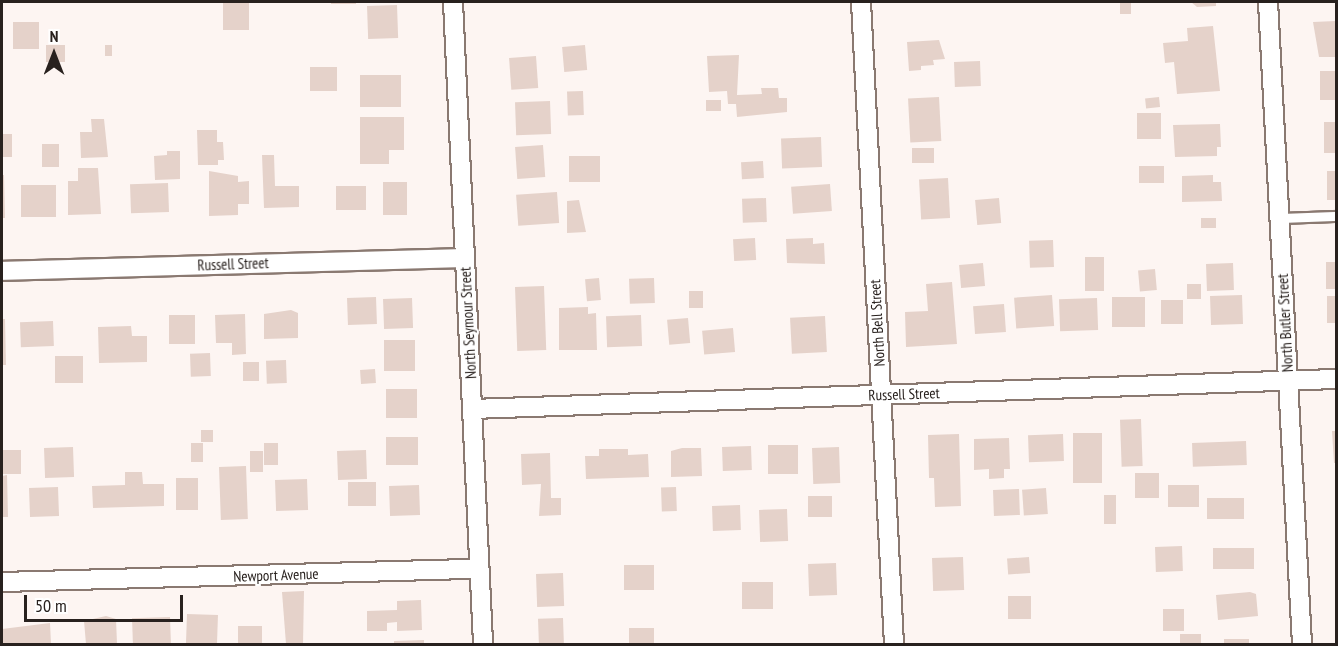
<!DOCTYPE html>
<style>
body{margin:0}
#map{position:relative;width:1338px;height:646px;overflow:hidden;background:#fdf5f2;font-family:"PT Sans Narrow",sans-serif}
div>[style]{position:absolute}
.building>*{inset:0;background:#e5d2ca;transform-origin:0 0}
.roads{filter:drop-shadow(2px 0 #8a7971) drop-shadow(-2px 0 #8a7971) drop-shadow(0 2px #8a7971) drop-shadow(0 -2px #8a7971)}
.lane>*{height:9px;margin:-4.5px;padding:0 4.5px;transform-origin:4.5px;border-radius:4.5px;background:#fff}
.street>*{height:18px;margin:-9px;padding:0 9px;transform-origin:9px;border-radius:9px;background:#fff}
span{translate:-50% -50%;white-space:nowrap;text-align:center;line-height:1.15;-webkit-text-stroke:4.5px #fff;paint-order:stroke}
.street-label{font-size:15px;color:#28211e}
.frame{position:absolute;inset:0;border:3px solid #28211e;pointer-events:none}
.north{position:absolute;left:24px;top:24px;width:60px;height:60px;-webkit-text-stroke:4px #fff;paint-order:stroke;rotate:0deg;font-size:16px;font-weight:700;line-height:24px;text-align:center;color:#28211e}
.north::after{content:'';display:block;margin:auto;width:21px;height:27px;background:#28211e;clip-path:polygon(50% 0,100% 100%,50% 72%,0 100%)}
.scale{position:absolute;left:24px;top:595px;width:159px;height:27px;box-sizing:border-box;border:3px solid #28211e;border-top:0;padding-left:8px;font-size:18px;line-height:21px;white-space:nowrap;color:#28211e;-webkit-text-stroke:4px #fff;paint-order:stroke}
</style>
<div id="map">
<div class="building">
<i style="left:223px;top:2px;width:26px;height:28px"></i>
<i style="left:331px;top:2px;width:25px;height:2px"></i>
<i style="clip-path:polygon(1191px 2px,1216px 2px,1216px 6px,1197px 7px)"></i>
<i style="left:1131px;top:3px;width:11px;height:11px;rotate:90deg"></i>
<i style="left:397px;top:5px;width:33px;height:30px;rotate:88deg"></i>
<i style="clip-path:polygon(1336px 21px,1336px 57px,1319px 57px,1313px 22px)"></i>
<i style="left:13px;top:22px;width:26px;height:27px"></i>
<i style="clip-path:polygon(1213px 26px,1220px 91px,1177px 94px,1174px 62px,1165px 63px,1163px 43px,1188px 41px,1187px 28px)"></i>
<i style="clip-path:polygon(939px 40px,945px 59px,933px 60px,934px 65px,921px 66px,921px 70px,909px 71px,907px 42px)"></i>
<i style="left:65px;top:45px;width:17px;height:19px;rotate:90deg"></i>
<i style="left:105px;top:45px;width:7px;height:11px"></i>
<i style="left:585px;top:45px;width:25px;height:23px;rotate:85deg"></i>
<i style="clip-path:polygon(739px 55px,737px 95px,762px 94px,761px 88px,778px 88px,779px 98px,787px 98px,787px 112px,737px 117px,736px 104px,728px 104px,727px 91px,709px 92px,707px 56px)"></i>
<i style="left:536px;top:56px;width:32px;height:27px;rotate:86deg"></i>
<i style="left:980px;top:61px;width:25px;height:26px;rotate:88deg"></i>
<i style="left:310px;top:67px;width:27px;height:24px"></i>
<i style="left:1336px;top:71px;width:29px;height:16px;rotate:90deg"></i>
<i style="left:360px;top:75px;width:41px;height:32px"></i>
<i style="left:583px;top:91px;width:24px;height:16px;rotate:88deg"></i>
<i style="left:939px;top:97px;width:44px;height:31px;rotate:87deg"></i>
<i style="left:1159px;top:97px;width:10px;height:14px;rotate:84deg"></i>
<i style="left:706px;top:100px;width:15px;height:11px"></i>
<i style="left:550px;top:101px;width:33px;height:35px;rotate:88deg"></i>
<i style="left:1137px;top:113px;width:24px;height:26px"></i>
<i style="clip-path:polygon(360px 117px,404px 117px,404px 150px,389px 150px,389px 164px,360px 164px)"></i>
<i style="clip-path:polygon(91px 119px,104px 119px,108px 157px,81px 158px,80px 132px,92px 132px)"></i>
<i style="left:1324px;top:122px;width:12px;height:31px"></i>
<i style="clip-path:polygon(1220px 124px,1221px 147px,1217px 147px,1217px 156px,1175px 157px,1173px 125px)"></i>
<i style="clip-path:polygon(197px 130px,217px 130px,217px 142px,223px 142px,224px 160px,218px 160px,218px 165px,198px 165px)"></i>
<i style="left:2px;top:134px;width:10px;height:23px"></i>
<i style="left:821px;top:137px;width:30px;height:40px;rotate:88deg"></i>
<i style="left:42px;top:144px;width:17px;height:23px"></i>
<i style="left:543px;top:145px;width:32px;height:28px;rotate:86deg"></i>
<i style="left:934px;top:148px;width:15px;height:22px;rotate:90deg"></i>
<i style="clip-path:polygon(167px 151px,180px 151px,180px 179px,155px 180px,154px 156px,167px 155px)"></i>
<i style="clip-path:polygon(262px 155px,274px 155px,275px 186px,299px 186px,299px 207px,264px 208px)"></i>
<i style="left:600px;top:156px;width:26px;height:31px;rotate:90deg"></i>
<i style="left:763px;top:161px;width:17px;height:22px;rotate:87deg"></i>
<i style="left:1164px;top:166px;width:17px;height:25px;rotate:90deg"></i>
<i style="clip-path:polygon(78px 168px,98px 168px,101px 214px,68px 215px,68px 181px,78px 181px)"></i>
<i style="clip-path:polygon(209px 171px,238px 176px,238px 182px,249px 181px,249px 204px,238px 204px,238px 215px,209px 216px)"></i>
<i style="left:1327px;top:171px;width:9px;height:29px"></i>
<i style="clip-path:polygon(2px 175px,4px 175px,5px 218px,2px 218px)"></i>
<i style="clip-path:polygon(1213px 175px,1213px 182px,1221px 182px,1222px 201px,1182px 202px,1182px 176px)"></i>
<i style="left:948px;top:178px;width:40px;height:29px;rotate:87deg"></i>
<i style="left:383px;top:182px;width:24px;height:33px"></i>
<i style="left:168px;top:183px;width:29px;height:38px;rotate:88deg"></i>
<i style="left:830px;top:184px;width:27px;height:39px;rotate:86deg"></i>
<i style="left:21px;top:185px;width:35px;height:32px"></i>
<i style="left:336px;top:186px;width:30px;height:24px"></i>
<i style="left:557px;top:192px;width:31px;height:41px;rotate:86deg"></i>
<i style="left:766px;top:198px;width:24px;height:24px;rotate:88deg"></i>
<i style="left:999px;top:198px;width:25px;height:24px;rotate:85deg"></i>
<i style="clip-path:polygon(579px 200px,586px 232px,567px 233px,567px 201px)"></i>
<i style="left:1201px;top:218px;width:15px;height:10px"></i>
<i style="left:755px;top:238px;width:22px;height:22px;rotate:87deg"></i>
<i style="clip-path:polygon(813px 238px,813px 244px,824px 243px,825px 264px,787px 263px,786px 239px)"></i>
<i style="left:1053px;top:240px;width:27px;height:24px;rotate:88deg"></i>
<i style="left:1085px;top:257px;width:19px;height:34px"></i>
<i style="left:1326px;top:262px;width:10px;height:27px"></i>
<i style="left:983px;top:263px;width:23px;height:24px;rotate:85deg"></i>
<i style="left:1233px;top:263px;width:27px;height:27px;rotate:88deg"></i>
<i style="left:1155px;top:269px;width:21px;height:17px;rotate:85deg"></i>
<i style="left:599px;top:278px;width:22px;height:14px;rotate:85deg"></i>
<i style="left:654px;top:278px;width:25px;height:25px;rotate:88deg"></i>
<i style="clip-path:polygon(952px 282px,957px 344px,906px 347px,905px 312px,928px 311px,926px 284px)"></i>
<i style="left:1187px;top:284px;width:14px;height:15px"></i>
<i style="left:544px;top:286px;width:64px;height:29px;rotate:88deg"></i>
<i style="left:689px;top:291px;width:14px;height:17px"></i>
<i style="left:1052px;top:295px;width:31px;height:38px;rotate:86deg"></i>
<i style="left:1242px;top:295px;width:29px;height:32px;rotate:88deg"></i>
<i style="left:1327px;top:296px;width:9px;height:27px"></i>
<i style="left:376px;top:297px;width:27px;height:29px;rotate:88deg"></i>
<i style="left:1145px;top:297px;width:30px;height:33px;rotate:90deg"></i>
<i style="left:412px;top:298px;width:30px;height:29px;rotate:88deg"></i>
<i style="left:1097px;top:298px;width:32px;height:38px;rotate:88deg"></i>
<i style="left:1161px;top:300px;width:22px;height:24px"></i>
<i style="left:1004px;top:304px;width:28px;height:31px;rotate:86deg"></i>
<i style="clip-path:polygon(588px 307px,588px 314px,596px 313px,597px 350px,559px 350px,559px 308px)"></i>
<i style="clip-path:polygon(291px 310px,298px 313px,298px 338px,264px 339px,264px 314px)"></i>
<i style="clip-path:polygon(245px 314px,246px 354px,232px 355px,232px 343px,216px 343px,215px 315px)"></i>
<i style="left:169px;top:315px;width:26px;height:29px"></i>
<i style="left:641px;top:315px;width:31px;height:35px;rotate:88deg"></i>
<i style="left:825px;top:316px;width:36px;height:35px;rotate:87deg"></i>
<i style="left:688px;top:318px;width:25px;height:21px;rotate:85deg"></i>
<i style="clip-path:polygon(2px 319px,5px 319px,6px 365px,2px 365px)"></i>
<i style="left:53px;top:321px;width:25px;height:33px;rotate:88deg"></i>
<i style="clip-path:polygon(131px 326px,132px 336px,147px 336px,147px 362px,99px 363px,98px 327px)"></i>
<i style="left:733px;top:328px;width:24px;height:31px;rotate:85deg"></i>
<i style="left:384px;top:340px;width:31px;height:31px"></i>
<i style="left:210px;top:353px;width:23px;height:20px;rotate:88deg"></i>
<i style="left:55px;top:356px;width:28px;height:27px"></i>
<i style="left:286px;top:360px;width:23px;height:20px;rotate:88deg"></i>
<i style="left:243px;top:362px;width:16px;height:19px"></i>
<i style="left:375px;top:369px;width:14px;height:15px;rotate:86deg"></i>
<i style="left:386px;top:389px;width:31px;height:29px"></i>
<i style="left:1141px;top:419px;width:47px;height:21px;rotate:88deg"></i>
<i style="left:201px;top:430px;width:12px;height:12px"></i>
<i style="clip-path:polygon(1332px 431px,1336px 431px,1336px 463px,1334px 463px)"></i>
<i style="left:1073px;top:433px;width:29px;height:50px"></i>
<i style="clip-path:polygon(959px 434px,961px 506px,935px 507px,934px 478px,929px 478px,928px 435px)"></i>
<i style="left:1063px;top:434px;width:27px;height:35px;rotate:88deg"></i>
<i style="left:386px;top:437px;width:32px;height:28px"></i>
<i style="clip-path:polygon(1009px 438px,1010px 469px,1004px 469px,1004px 478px,989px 479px,989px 469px,974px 470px,974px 439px)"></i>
<i style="left:1246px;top:441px;width:24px;height:54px;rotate:88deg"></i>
<i style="left:191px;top:443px;width:12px;height:19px"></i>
<i style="left:264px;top:443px;width:14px;height:22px"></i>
<i style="left:768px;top:445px;width:30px;height:29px"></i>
<i style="left:751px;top:446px;width:24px;height:29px;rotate:88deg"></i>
<i style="left:73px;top:447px;width:30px;height:29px;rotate:88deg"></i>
<i style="left:839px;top:447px;width:36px;height:27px;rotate:88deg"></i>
<i style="clip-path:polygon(682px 448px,701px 448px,702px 476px,671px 477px,671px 451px)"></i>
<i style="clip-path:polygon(599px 449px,628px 449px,628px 455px,648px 454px,649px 477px,586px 479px,585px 456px,599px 456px)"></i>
<i style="left:2px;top:450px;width:19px;height:24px"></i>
<i style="left:366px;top:450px;width:29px;height:29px;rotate:88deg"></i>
<i style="left:263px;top:451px;width:21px;height:13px;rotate:90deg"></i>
<i style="clip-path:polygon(550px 453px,551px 498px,561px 498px,561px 515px,539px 516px,541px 484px,522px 485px,521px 454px)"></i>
<i style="left:246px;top:466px;width:53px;height:27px;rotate:88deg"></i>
<i style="clip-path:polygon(125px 472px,142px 472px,143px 484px,164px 484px,164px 506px,93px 508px,92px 486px,125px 485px)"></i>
<i style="left:1159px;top:473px;width:25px;height:24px;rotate:90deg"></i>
<i style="clip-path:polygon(7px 475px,8px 517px,2px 517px,2px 476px)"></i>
<i style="left:176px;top:478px;width:22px;height:32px"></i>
<i style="left:307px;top:479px;width:31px;height:32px;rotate:88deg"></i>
<i style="left:376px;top:482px;width:24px;height:28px;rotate:90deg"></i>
<i style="left:419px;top:485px;width:30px;height:30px;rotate:88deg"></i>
<i style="left:1199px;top:485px;width:22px;height:31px;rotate:90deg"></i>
<i style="left:58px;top:487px;width:29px;height:29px;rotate:88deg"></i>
<i style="left:676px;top:487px;width:24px;height:15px;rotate:88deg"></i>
<i style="left:1046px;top:488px;width:26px;height:24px;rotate:86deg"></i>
<i style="left:1019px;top:489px;width:26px;height:26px;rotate:88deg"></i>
<i style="left:1104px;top:495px;width:12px;height:29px"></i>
<i style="left:808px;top:496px;width:24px;height:21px"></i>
<i style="left:1244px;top:498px;width:21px;height:37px;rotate:90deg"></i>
<i style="left:740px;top:505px;width:25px;height:28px;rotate:88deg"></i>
<i style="left:787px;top:509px;width:32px;height:28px;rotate:88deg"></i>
<i style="left:1182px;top:546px;width:25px;height:27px;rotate:88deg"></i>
<i style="left:1254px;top:548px;width:21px;height:41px;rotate:90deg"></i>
<i style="left:963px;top:557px;width:33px;height:31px;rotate:88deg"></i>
<i style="left:1029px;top:557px;width:16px;height:22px;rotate:86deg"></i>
<i style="left:836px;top:563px;width:32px;height:28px;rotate:88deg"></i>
<i style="left:654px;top:565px;width:25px;height:30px;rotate:90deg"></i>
<i style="left:563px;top:573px;width:33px;height:27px;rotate:88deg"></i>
<i style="left:742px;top:582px;width:31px;height:27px"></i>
<i style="clip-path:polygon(304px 591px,303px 644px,286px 644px,282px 592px)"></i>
<i style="clip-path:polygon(1250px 592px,1256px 594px,1258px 616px,1218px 620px,1216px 595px)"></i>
<i style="left:1008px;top:596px;width:23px;height:23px"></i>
<i style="clip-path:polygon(421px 600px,422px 630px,397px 631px,397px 622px,387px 623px,387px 631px,367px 631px,367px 611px,397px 610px,397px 601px)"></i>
<i style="left:1163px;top:609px;width:21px;height:22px"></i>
<i style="left:187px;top:614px;width:31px;height:30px;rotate:2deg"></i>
<i style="clip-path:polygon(106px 616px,116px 619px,117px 644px,86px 644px,84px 621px)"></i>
<i style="left:170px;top:617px;width:27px;height:38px;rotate:88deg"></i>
<i style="left:563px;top:618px;width:26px;height:25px;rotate:88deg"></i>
<i style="clip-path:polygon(50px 623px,51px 644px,2px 644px,2px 629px)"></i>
<i style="left:262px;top:626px;width:18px;height:24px;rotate:90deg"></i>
<i style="left:629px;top:628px;width:25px;height:16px"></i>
<i style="left:1201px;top:634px;width:10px;height:21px;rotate:90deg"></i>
<i style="left:1224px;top:639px;width:25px;height:5px"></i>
<i style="clip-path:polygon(424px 640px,424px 644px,394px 644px,394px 641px)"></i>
</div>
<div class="roads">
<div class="lane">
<i style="left:1279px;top:218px;width:57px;rotate:-2deg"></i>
</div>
<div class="street">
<i style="left:453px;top:2px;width:643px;rotate:87.32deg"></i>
<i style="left:861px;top:2px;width:643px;rotate:87.06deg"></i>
<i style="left:1268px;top:2px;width:643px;rotate:86.97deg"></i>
<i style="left:2px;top:271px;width:463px;rotate:-1.6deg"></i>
<i style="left:472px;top:409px;width:865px;rotate:-1.99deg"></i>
<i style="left:2px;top:582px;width:477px;rotate:-1.6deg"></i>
</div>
</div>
<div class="street-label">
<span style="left:233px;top:264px;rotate:-2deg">Russell Street</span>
<span style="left:468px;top:323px;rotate:-93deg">North Seymour Street</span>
<span style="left:877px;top:323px;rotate:-93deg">North Bell Street</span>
<span style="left:1285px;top:323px;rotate:-93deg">North Butler Street</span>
<span style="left:904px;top:394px;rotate:-2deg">Russell Street</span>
<span style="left:276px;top:575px;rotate:-2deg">Newport Avenue</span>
</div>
<div class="frame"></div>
<div class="north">N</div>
<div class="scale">50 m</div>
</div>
